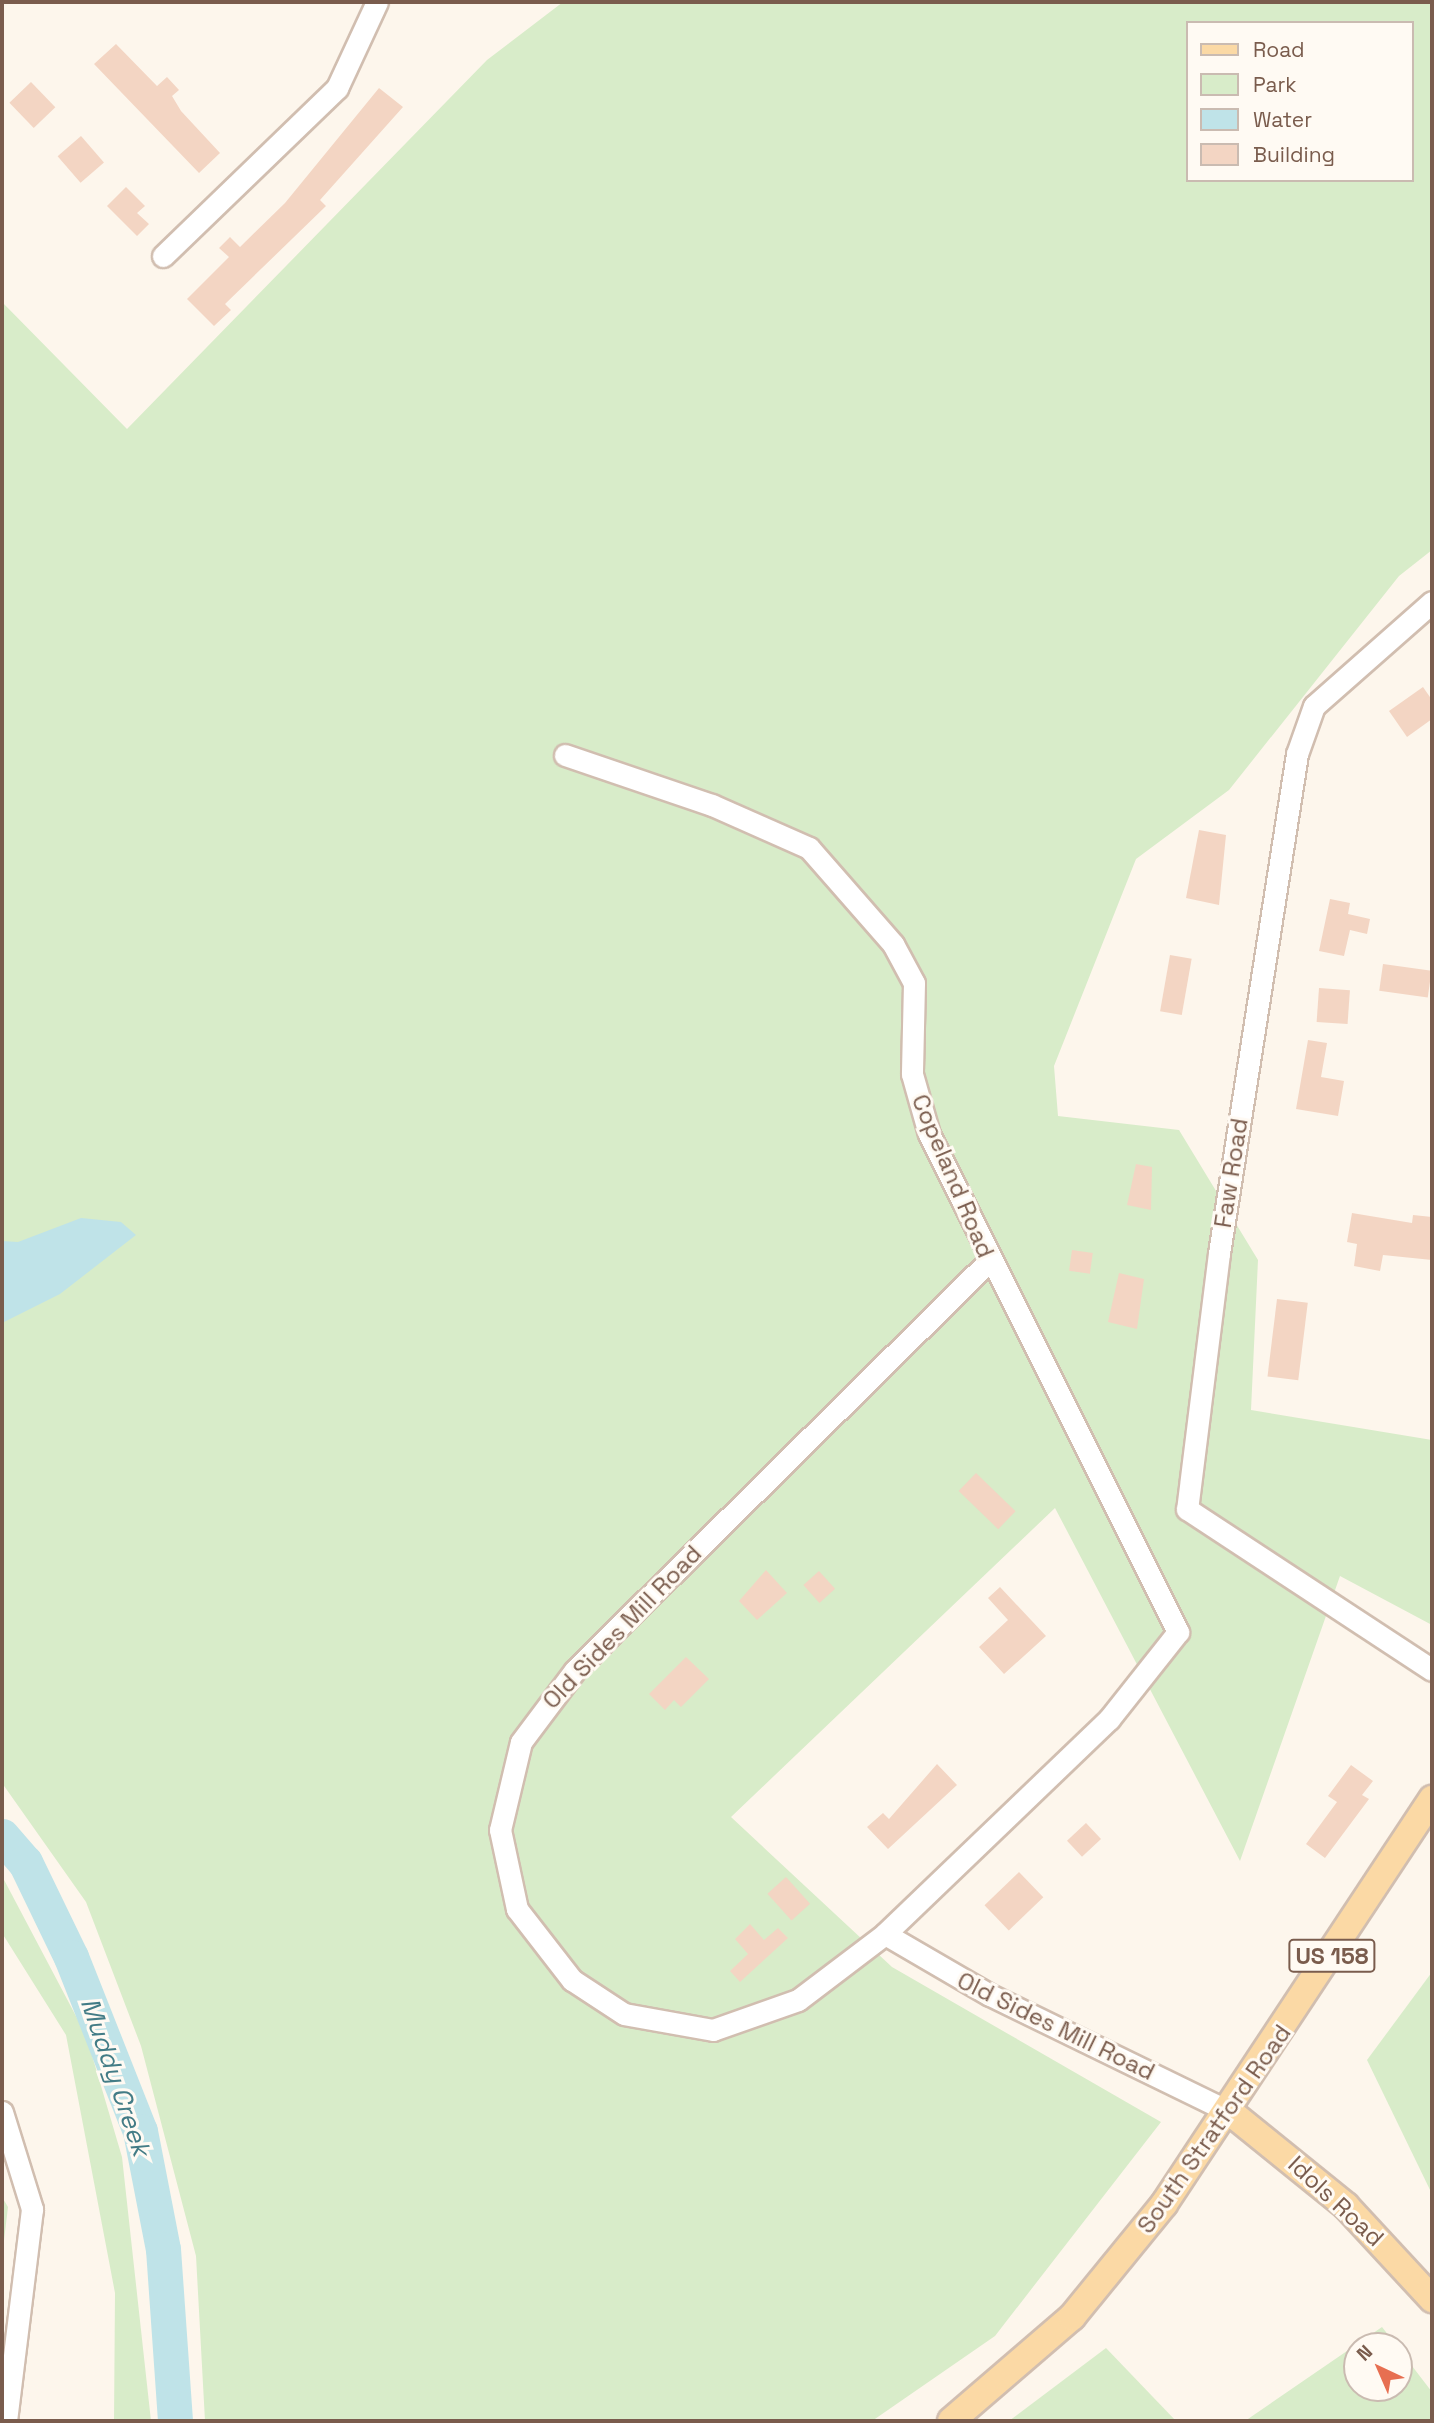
<!DOCTYPE html>
<style>
body{margin:0}
#map{position:relative;width:1434px;height:2423px;overflow:hidden;background:#fdf6ec;font-family:"Space Grotesk",sans-serif}
div>[style]{position:absolute}
.green>*{inset:0;background:#d8ecc9}
.water>*{inset:0;background:#bfe3e8}
.river>*{height:35px;margin:-17.5px;padding:0 17.5px;transform-origin:17.5px;border-radius:17.5px;background:#bfe3e8}
.building>*{inset:0;background:#f3d5c3;transform-origin:0 0}
.roads{filter:drop-shadow(2px 0 #d1beb0) drop-shadow(-2px 0 #d1beb0) drop-shadow(0 2px #d1beb0) drop-shadow(0 -2px #d1beb0)}
.minor>*{height:21px;margin:-10.5px;padding:0 10.5px;transform-origin:10.5px;border-radius:10.5px;background:#fff}
.major>*{height:26px;margin:-13px;padding:0 13px;transform-origin:13px;border-radius:13px;background:#fbd9a5}
span{translate:-50% -50%;white-space:nowrap;text-align:center;line-height:1.15;-webkit-text-stroke:6px #fffaf3;paint-order:stroke}
.shield-label span{padding:2px 5px;background:#fffaf3;border:2px solid;border-radius:5px;-webkit-text-stroke-width:0}
.shield-label{font-size:23px;color:#7a5c4d;font-weight:700}
.street-label{font-size:24px;color:#7a5c4d}
.water-label{font-size:26px;color:#437c86;font-style:italic}
.frame{position:absolute;inset:0;border:4px solid #7a5c4d;pointer-events:none}
.legend{position:absolute;left:1186px;top:21px;width:228px;height:161px;box-sizing:border-box;background:#fffaf3;border:2px solid #cabbb1;margin:0;padding:9px 12px;list-style:none;font-size:21px;color:#7a5c4d}
.legend li{display:flex;align-items:center;gap:14px;height:35px}
.legend b{width:35px;border:2px solid #cabbb1}
.north{position:absolute;left:1343px;top:2332px;width:70px;height:70px;box-sizing:border-box;background:#fffaf3;border:2px solid #cabbb1;border-radius:50%;rotate:316deg;font-size:19px;font-weight:700;line-height:28px;text-align:center;color:#7a5c4d}
.north::after{content:'';display:block;margin:auto;width:24px;height:32px;background:#e76f51;clip-path:polygon(50% 0,100% 100%,50% 72%,0 100%)}
</style>
<div id="map">
<div class="green">
<i style="clip-path:polygon(evenodd,563px 2px,1432px 2px,1432px 550px,1399px 576px,1229px 790px,1136px 859px,1054px 1066px,1058px 1116px,1179px 1130px,1258px 1260px,1251px 1410px,1432px 1440px,1432px 1625px,1340px 1576px,1240px 1861px,1055px 1508px,731px 1817px,892px 1967px,1161px 2122px,995px 2336px,872px 2421px,205px 2421px,196px 2256px,141px 2046px,86px 1902px,2px 1783px,2px 302px,127px 429px,487px 60px,563px 2px,1187px 23px,1411px 23px,1411px 180px,1187px 180px,1187px 23px)"></i>
<i style="clip-path:polygon(2px 1876px,86px 2035px,122px 2157px,151px 2421px,114px 2421px,115px 2293px,66px 2035px,2px 1933px)"></i>
<i style="clip-path:polygon(1432px 1972px,1432px 2194px,1367px 2060px)"></i>
<i style="clip-path:polygon(2px 2197px,8px 2207px,2px 2257px)"></i>
<i style="clip-path:polygon(1382px 2327px,1397px 2346px,1357px 2346px,1357px 2388px,1399px 2388px,1399px 2349px,1432px 2392px,1432px 2421px,1245px 2421px)"></i>
<i style="clip-path:polygon(1106px 2348px,1176px 2421px,1009px 2421px)"></i>
</div>
<div class="water">
<i style="clip-path:polygon(81px 1218px,121px 1222px,136px 1235px,60px 1294px,2px 1323px,2px 1241px,18px 1242px)"></i>
</div>
<div class="river">
<i style="left:2px;top:1836px;width:35px;rotate:49deg"></i>
<i style="left:25px;top:1862px;width:106px;rotate:64.2deg"></i>
<i style="left:71px;top:1957px;width:187px;rotate:68.4deg"></i>
<i style="left:140px;top:2131px;width:120px;rotate:79deg"></i>
<i style="left:163px;top:2249px;width:172px;rotate:86deg"></i>
</div>
<div class="building">
<i style="clip-path:polygon(116px 44px,157px 86px,167px 77px,179px 90px,172px 96px,181px 111px,220px 153px,199px 173px,94px 64px)"></i>
<i style="left:31px;top:82px;width:35px;height:30px;rotate:46deg"></i>
<i style="clip-path:polygon(379px 88px,403px 107px,320px 200px,326px 206px,225px 304px,231px 310px,214px 326px,187px 299px,229px 257px,219px 248px,230px 237px,240px 247px,285px 203px)"></i>
<i style="left:81px;top:136px;width:35px;height:31px;rotate:49deg"></i>
<i style="clip-path:polygon(126px 187px,145px 206px,137px 213px,149px 224px,137px 236px,107px 206px)"></i>
<i style="clip-path:polygon(1423px 687px,1432px 700px,1432px 719px,1407px 737px,1389px 711px)"></i>
<i style="clip-path:polygon(1199px 830px,1226px 835px,1219px 905px,1186px 898px)"></i>
<i style="clip-path:polygon(1330px 899px,1350px 903px,1348px 914px,1370px 919px,1367px 934px,1350px 930px,1344px 956px,1319px 951px)"></i>
<i style="left:1170px;top:955px;width:22px;height:57px;rotate:10deg"></i>
<i style="left:1383px;top:964px;width:49px;height:27px;rotate:8deg"></i>
<i style="left:1319px;top:988px;width:31px;height:34px;rotate:4deg"></i>
<i style="clip-path:polygon(1308px 1040px,1327px 1043px,1321px 1077px,1344px 1081px,1338px 1116px,1296px 1109px)"></i>
<i style="clip-path:polygon(1136px 1164px,1152px 1167px,1151px 1210px,1127px 1205px)"></i>
<i style="clip-path:polygon(1352px 1213px,1412px 1223px,1413px 1215px,1432px 1217px,1432px 1260px,1383px 1255px,1380px 1271px,1354px 1266px,1357px 1244px,1347px 1242px)"></i>
<i style="left:1072px;top:1250px;width:21px;height:21px;rotate:8deg"></i>
<i style="clip-path:polygon(1119px 1273px,1144px 1279px,1137px 1329px,1108px 1322px)"></i>
<i style="left:1277px;top:1299px;width:31px;height:78px;rotate:7deg"></i>
<i style="left:976px;top:1473px;width:55px;height:25px;rotate:44deg"></i>
<i style="clip-path:polygon(766px 1570px,787px 1593px,757px 1620px,739px 1601px)"></i>
<i style="left:819px;top:1571px;width:24px;height:21px;rotate:48deg"></i>
<i style="clip-path:polygon(1000px 1587px,1046px 1636px,1004px 1674px,979px 1647px,1008px 1620px,988px 1598px)"></i>
<i style="clip-path:polygon(686px 1657px,709px 1679px,681px 1707px,674px 1700px,665px 1710px,649px 1694px)"></i>
<i style="clip-path:polygon(937px 1764px,957px 1785px,888px 1849px,867px 1827px,883px 1813px,889px 1819px)"></i>
<i style="clip-path:polygon(1351px 1765px,1373px 1781px,1362px 1795px,1369px 1799px,1325px 1858px,1306px 1844px,1337px 1802px,1328px 1796px)"></i>
<i style="left:1086px;top:1823px;width:22px;height:26px;rotate:47deg"></i>
<i style="left:1019px;top:1872px;width:35px;height:48px;rotate:46deg"></i>
<i style="left:786px;top:1877px;width:36px;height:25px;rotate:48deg"></i>
<i style="clip-path:polygon(750px 1924px,764px 1940px,778px 1928px,788px 1938px,740px 1982px,730px 1971px,748px 1954px,735px 1939px)"></i>
</div>
<div class="roads">
<div class="minor">
<i style="left:163px;top:256px;width:242px;rotate:-44deg"></i>
<i style="left:337px;top:88px;width:95px;rotate:-65.1deg"></i>
<i style="left:1432px;top:602px;width:157px;rotate:138.6deg"></i>
<i style="left:1314px;top:706px;width:51px;rotate:109.5deg"></i>
<i style="left:1297px;top:754px;width:505px;rotate:98.88deg"></i>
<i style="left:1219px;top:1253px;width:258px;rotate:97.1deg"></i>
<i style="left:1187px;top:1509px;width:293px;rotate:33.3deg"></i>
<i style="left:565px;top:755px;width:155px;rotate:18.8deg"></i>
<i style="left:712px;top:805px;width:106px;rotate:23.9deg"></i>
<i style="left:809px;top:848px;width:128px;rotate:48.8deg"></i>
<i style="left:893px;top:944px;width:44px;rotate:61.7deg"></i>
<i style="left:914px;top:983px;width:91px;rotate:91.3deg"></i>
<i style="left:912px;top:1074px;width:62px;rotate:74.2deg"></i>
<i style="left:929px;top:1134px;width:557px;rotate:63.43deg"></i>
<i style="left:1178px;top:1632px;width:111px;rotate:128.4deg"></i>
<i style="left:1109px;top:1719px;width:310px;rotate:136.2deg"></i>
<i style="left:885px;top:1934px;width:109px;rotate:142.8deg"></i>
<i style="left:798px;top:2000px;width:90px;rotate:160.6deg"></i>
<i style="left:713px;top:2030px;width:90px;rotate:-169.8deg"></i>
<i style="left:624px;top:2014px;width:62px;rotate:-146.8deg"></i>
<i style="left:572px;top:1980px;width:90px;rotate:-127.8deg"></i>
<i style="left:517px;top:1909px;width:81px;rotate:-102.1deg"></i>
<i style="left:500px;top:1830px;width:90px;rotate:-76.6deg"></i>
<i style="left:521px;top:1742px;width:90px;rotate:-53.1deg"></i>
<i style="left:575px;top:1670px;width:582px;rotate:-44.65deg"></i>
<i style="left:885px;top:1934px;width:121px;rotate:30.2deg"></i>
<i style="left:990px;top:1995px;width:267px;rotate:26deg"></i>
<i style="left:2px;top:2112px;width:102px;rotate:72.8deg"></i>
<i style="left:32px;top:2209px;width:214px;rotate:97deg"></i>
</div>
<div class="major">
<i style="left:1230px;top:2112px;width:149px;rotate:39deg"></i>
<i style="left:1346px;top:2206px;width:127px;rotate:47.2deg"></i>
<i style="left:951px;top:2421px;width:160px;rotate:-40.7deg"></i>
<i style="left:1072px;top:2317px;width:146px;rotate:-50.8deg"></i>
<i style="left:1164px;top:2204px;width:486px;rotate:-56.5deg"></i>
</div>
</div>
<div class="shield-label">
<span style="left:1332px;top:1956px">US 158</span>
</div>
<div class="street-label">
<span style="left:1231px;top:1173px;rotate:-81deg">Faw Road</span>
<span style="left:953px;top:1176px;rotate:67deg">Copeland Road</span>
<span style="left:622px;top:1627px;rotate:-46deg">Old Sides Mill Road</span>
<span style="left:1056px;top:2026px;rotate:26deg">Old Sides Mill Road</span>
<span style="left:1214px;top:2129px;rotate:-55deg">South Stratford Road</span>
<span style="left:1336px;top:2201px;rotate:43deg">Idols Road</span>
</div>
<div class="water-label">
<span style="left:115px;top:2077px;rotate:71deg">Muddy Creek</span>
</div>
<div class="frame"></div>
<ul class="legend">
<li><b style="height:9px;background:#fbd9a5"></b>Road</li>
<li><b style="height:19px;background:#d8ecc9"></b>Park</li>
<li><b style="height:19px;background:#bfe3e8"></b>Water</li>
<li><b style="height:19px;background:#f3d5c3"></b>Building</li>
</ul>
<div class="north">N</div>
</div>
